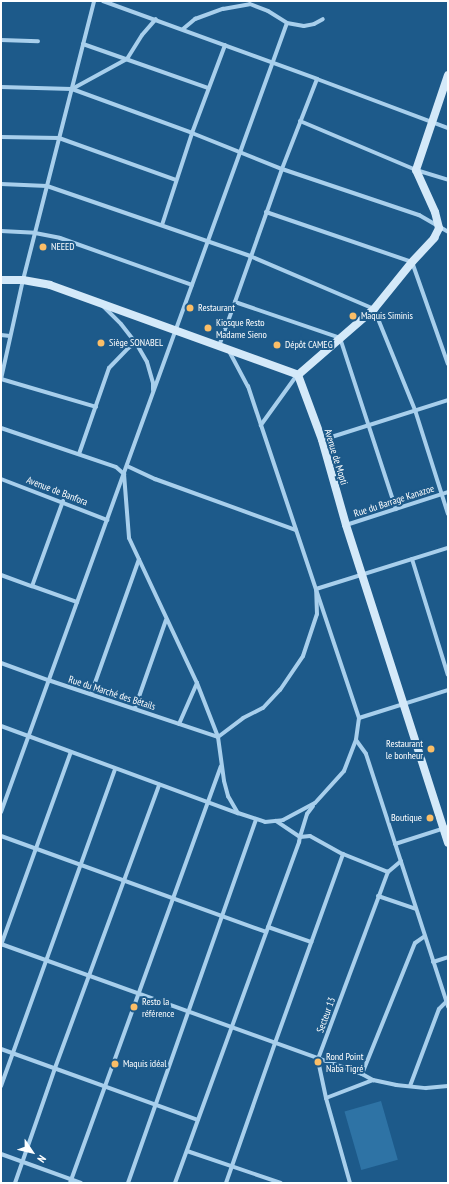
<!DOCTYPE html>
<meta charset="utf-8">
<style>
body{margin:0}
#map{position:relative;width:449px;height:1184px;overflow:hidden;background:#1d5a8a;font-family:"PT Sans Narrow",sans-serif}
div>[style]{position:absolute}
.green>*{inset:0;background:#2e73a5;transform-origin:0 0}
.street>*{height:4px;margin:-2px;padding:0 2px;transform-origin:2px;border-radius:2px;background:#a8cfec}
.secondary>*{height:8px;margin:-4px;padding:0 4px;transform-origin:4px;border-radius:4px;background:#d4e9f9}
.dots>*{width:11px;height:11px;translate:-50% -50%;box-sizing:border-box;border:2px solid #1d5a8a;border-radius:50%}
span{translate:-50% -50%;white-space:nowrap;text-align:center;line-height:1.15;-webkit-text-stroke:4px #1d5a8a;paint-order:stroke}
.poi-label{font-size:10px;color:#fff}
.left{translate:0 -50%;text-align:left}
.right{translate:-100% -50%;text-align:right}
.street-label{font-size:10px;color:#fff}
.frame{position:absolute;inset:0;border:2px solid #fff;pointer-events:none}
.north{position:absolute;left:12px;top:1132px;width:40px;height:40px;-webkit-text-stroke:3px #1d5a8a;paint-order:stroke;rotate:125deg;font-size:11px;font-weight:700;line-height:16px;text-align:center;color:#fff}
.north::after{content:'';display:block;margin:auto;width:14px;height:18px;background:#fff;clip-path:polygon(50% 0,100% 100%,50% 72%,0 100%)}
</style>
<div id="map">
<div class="green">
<i style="left:381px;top:1101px;width:61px;height:38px;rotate:74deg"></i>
</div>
<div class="street">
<i style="left:103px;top:1px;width:228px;rotate:20deg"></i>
<i style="left:317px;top:79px;width:97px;rotate:111.3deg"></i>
<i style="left:282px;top:169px;width:145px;rotate:18.6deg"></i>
<i style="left:419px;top:215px;width:34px;rotate:30deg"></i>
<i style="left:183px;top:29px;width:16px;rotate:-40deg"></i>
<i style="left:195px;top:19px;width:30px;rotate:-20deg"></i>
<i style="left:223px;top:9px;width:27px;rotate:-10deg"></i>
<i style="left:250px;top:4px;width:19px;rotate:21deg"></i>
<i style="left:268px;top:11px;width:22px;rotate:32deg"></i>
<i style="left:287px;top:23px;width:17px;rotate:10deg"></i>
<i style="left:304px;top:26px;width:10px;rotate:-11deg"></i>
<i style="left:314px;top:24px;width:10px;rotate:-29deg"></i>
<i style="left:1px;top:40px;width:37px;rotate:2deg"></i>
<i style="left:83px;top:44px;width:133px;rotate:19.4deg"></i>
<i style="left:317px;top:79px;width:140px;rotate:20.5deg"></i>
<i style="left:1px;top:87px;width:71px;rotate:1.6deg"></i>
<i style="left:72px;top:89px;width:128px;rotate:20.1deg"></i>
<i style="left:192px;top:133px;width:97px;rotate:21.8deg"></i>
<i style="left:282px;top:169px;width:141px;rotate:109.5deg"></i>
<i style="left:72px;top:89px;width:63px;rotate:-28.6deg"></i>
<i style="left:127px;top:59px;width:28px;rotate:-58deg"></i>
<i style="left:142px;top:35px;width:21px;rotate:-49deg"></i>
<i style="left:300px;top:121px;width:126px;rotate:22.9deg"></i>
<i style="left:416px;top:170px;width:34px;rotate:17deg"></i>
<i style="left:1px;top:137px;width:58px;rotate:1deg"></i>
<i style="left:59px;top:138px;width:124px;rotate:19.7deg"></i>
<i style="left:1px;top:184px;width:46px;rotate:2.5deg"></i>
<i style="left:47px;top:186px;width:215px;rotate:19deg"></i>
<i style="left:250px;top:256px;width:135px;rotate:23.1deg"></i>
<i style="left:374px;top:309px;width:109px;rotate:67.9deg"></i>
<i style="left:415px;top:410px;width:109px;rotate:72.4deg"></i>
<i style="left:266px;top:212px;width:154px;rotate:18.9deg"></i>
<i style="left:412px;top:262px;width:108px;rotate:70.6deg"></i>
<i style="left:162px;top:225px;width:97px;rotate:-71.9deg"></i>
<i style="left:192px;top:133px;width:94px;rotate:-69.4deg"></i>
<i style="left:1px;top:231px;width:34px;rotate:3deg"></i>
<i style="left:35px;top:233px;width:25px;rotate:11deg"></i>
<i style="left:60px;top:238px;width:140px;rotate:19.6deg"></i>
<i style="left:103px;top:306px;width:25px;rotate:45deg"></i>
<i style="left:121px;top:324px;width:24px;rotate:52deg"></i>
<i style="left:1px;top:335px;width:9px;rotate:6deg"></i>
<i style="left:219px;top:346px;width:47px;rotate:-70deg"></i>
<i style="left:235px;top:302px;width:111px;rotate:18.9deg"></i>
<i style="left:340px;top:338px;width:180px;rotate:71.9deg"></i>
<i style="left:229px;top:351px;width:40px;rotate:62deg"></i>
<i style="left:248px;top:386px;width:41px;rotate:71.6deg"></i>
<i style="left:297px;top:375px;width:62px;rotate:125.8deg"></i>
<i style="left:261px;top:425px;width:309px;rotate:71.5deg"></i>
<i style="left:359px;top:718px;width:22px;rotate:98deg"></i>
<i style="left:1px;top:379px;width:101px;rotate:-77.5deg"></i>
<i style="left:23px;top:280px;width:288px;rotate:-75.7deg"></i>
<i style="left:1px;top:379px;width:99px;rotate:16.4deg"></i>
<i style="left:1px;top:428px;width:121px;rotate:18.7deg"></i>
<i style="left:116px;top:467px;width:11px;rotate:41deg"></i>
<i style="left:124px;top:474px;width:64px;rotate:85.5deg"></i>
<i style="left:129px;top:538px;width:160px;rotate:64.9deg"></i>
<i style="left:197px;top:683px;width:58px;rotate:68.7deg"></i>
<i style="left:218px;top:737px;width:44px;rotate:82.2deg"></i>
<i style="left:224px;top:781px;width:16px;rotate:75deg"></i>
<i style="left:228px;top:796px;width:20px;rotate:60deg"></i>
<i style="left:238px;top:813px;width:28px;rotate:18deg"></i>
<i style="left:265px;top:822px;width:18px;rotate:-6deg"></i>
<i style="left:283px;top:820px;width:36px;rotate:-28deg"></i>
<i style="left:315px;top:803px;width:43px;rotate:-47.8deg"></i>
<i style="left:344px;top:771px;width:33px;rotate:-69deg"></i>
<i style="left:356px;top:740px;width:17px;rotate:54deg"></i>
<i style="left:366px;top:754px;width:266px;rotate:72deg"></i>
<i style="left:322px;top:440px;width:132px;rotate:-17.6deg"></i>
<i style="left:79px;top:454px;width:91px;rotate:-70.8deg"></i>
<i style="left:109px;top:368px;width:28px;rotate:-46deg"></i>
<i style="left:128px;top:348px;width:9px;rotate:-32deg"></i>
<i style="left:136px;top:343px;width:22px;rotate:60deg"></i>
<i style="left:147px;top:362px;width:22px;rotate:74deg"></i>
<i style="left:153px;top:383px;width:7px;rotate:90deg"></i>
<i style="left:127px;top:466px;width:31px;rotate:25deg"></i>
<i style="left:155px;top:479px;width:150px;rotate:19.9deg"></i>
<i style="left:1px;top:479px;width:114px;rotate:21.1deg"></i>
<i style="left:63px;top:501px;width:90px;rotate:110deg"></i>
<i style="left:32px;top:586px;width:48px;rotate:19.6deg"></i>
<i style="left:346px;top:525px;width:107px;rotate:-17.9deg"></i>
<i style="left:412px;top:559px;width:121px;rotate:72.8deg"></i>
<i style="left:1px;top:575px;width:33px;rotate:20deg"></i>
<i style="left:1px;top:663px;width:50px;rotate:19.9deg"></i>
<i style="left:48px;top:680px;width:179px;rotate:18.5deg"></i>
<i style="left:218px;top:737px;width:31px;rotate:-37deg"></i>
<i style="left:243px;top:718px;width:22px;rotate:-27deg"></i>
<i style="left:263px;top:708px;width:25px;rotate:-47deg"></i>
<i style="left:280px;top:690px;width:41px;rotate:-55.9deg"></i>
<i style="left:303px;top:656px;width:44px;rotate:-71.6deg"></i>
<i style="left:317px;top:614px;width:25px;rotate:-92deg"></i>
<i style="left:316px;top:589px;width:138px;rotate:-17.3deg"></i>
<i style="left:91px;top:694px;width:143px;rotate:-70.4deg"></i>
<i style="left:135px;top:708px;width:93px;rotate:-70.6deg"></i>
<i style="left:359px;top:718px;width:93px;rotate:-17.5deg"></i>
<i style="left:179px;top:724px;width:45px;rotate:-66.3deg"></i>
<i style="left:1px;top:726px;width:252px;rotate:20.2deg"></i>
<i style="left:313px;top:806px;width:10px;rotate:127deg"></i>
<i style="left:307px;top:814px;width:24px;rotate:107deg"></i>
<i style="left:300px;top:837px;width:10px;rotate:-6deg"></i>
<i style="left:310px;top:836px;width:38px;rotate:29deg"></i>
<i style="left:1px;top:812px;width:839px;rotate:-70.08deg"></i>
<i style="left:1px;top:836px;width:282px;rotate:19.9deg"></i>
<i style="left:395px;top:844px;width:56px;rotate:-17.8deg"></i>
<i style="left:378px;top:896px;width:40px;rotate:18.9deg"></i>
<i style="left:268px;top:927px;width:46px;rotate:19.2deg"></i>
<i style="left:1px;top:944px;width:384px;rotate:19.8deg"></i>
<i style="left:362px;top:1074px;width:13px;rotate:29deg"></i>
<i style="left:373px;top:1080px;width:24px;rotate:12deg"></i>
<i style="left:396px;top:1085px;width:30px;rotate:6deg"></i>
<i style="left:426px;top:1088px;width:22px;rotate:-5deg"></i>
<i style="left:1px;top:945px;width:205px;rotate:-70.1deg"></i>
<i style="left:433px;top:962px;width:16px;rotate:-18deg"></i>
<i style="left:1px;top:1049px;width:209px;rotate:19.8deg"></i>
<i style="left:362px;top:1074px;width:141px;rotate:-68deg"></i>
<i style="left:415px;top:943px;width:12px;rotate:-35deg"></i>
<i style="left:1px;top:1086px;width:337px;rotate:-70.2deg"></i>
<i style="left:410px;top:1086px;width:82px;rotate:-69.4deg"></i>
<i style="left:439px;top:1009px;width:10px;rotate:-45deg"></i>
<i style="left:326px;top:1098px;width:50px;rotate:-21deg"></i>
<i style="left:187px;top:1151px;width:99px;rotate:18.8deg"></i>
<i style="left:1px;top:1154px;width:85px;rotate:19.9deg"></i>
<i style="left:15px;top:1183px;width:122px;rotate:-70.8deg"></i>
<i style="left:55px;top:1068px;width:302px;rotate:-69.8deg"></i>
<i style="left:70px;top:1183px;width:443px;rotate:-70.1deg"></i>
<i style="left:128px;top:1183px;width:385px;rotate:-70.6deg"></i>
<i style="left:175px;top:1183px;width:363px;rotate:-70deg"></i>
<i style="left:299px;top:842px;width:5px;rotate:-79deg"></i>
<i style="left:300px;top:837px;width:29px;rotate:-146deg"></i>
<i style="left:226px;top:1183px;width:148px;rotate:-70.7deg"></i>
<i style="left:275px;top:1043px;width:201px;rotate:-70.2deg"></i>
<i style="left:343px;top:854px;width:48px;rotate:21.8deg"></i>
<i style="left:350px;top:1183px;width:88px;rotate:-105.8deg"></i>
<i style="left:326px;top:1098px;width:40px;rotate:-102deg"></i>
<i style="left:318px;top:1059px;width:200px;rotate:-69.5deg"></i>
<i style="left:388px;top:872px;width:17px;rotate:-40deg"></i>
</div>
<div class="secondary">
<i style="left:1px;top:280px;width:22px"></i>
<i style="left:23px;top:280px;width:27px;rotate:10deg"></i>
<i style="left:50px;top:285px;width:264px;rotate:19.9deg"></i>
<i style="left:298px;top:375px;width:69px;rotate:69.7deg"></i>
<i style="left:322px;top:440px;width:88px;rotate:74.2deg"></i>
<i style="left:346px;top:525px;width:334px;rotate:72.2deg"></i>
<i style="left:298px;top:375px;width:101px;rotate:-41deg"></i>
<i style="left:374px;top:309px;width:60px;rotate:-51deg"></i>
<i style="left:412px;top:262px;width:33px;rotate:-47deg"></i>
<i style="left:434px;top:238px;width:11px;rotate:-63deg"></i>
<i style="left:439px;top:228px;width:16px;rotate:-104deg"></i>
<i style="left:435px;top:212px;width:46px;rotate:-114.3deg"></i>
<i style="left:416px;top:170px;width:100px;rotate:-71.4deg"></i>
</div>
<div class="dots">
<i style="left:43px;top:247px;background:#fbbe67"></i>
<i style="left:190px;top:308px;background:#fbbe67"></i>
<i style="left:353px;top:316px;background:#fbbe67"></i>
<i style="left:208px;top:328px;background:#fbbe67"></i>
<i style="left:101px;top:343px;background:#fbbe67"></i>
<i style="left:277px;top:345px;background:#fbbe67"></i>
<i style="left:431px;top:749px;background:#fbbe67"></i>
<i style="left:430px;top:818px;background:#fbbe67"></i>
<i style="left:134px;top:1007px;background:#fbbe67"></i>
<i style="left:318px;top:1062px;background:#fbbe67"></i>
<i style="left:115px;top:1064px;background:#fbbe67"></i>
</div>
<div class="poi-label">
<span class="left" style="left:51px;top:247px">NEEED</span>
<span class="left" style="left:198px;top:308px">Restaurant</span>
<span class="left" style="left:361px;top:316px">Maquis Siminis</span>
<span class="left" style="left:216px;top:328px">Kiosque Resto<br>Madame Sieno</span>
<span class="left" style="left:109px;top:343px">Siège SONABEL</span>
<span class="left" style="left:285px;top:345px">Dépôt CAMEG</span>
<span class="right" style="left:423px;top:749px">Restaurant<br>le bonheur</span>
<span class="right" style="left:422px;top:818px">Boutique</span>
<span class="left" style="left:142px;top:1007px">Resto la<br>référence</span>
<span class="left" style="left:326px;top:1062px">Rond Point<br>Naba Tigré</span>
<span class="left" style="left:123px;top:1064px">Maquis idéal</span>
</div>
<div class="street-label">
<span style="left:336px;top:457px;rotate:73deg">Avenue de Mopti</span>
<span style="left:57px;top:491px;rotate:21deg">Avenue de Banfora</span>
<span style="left:394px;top:501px;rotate:-18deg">Rue du Barrage Kanazoe</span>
<span style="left:112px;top:693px;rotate:18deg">Rue du Marché des Bétails</span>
<span style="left:326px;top:1015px;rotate:-70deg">Secteur 13</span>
</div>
<div class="frame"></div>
<div class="north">N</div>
</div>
